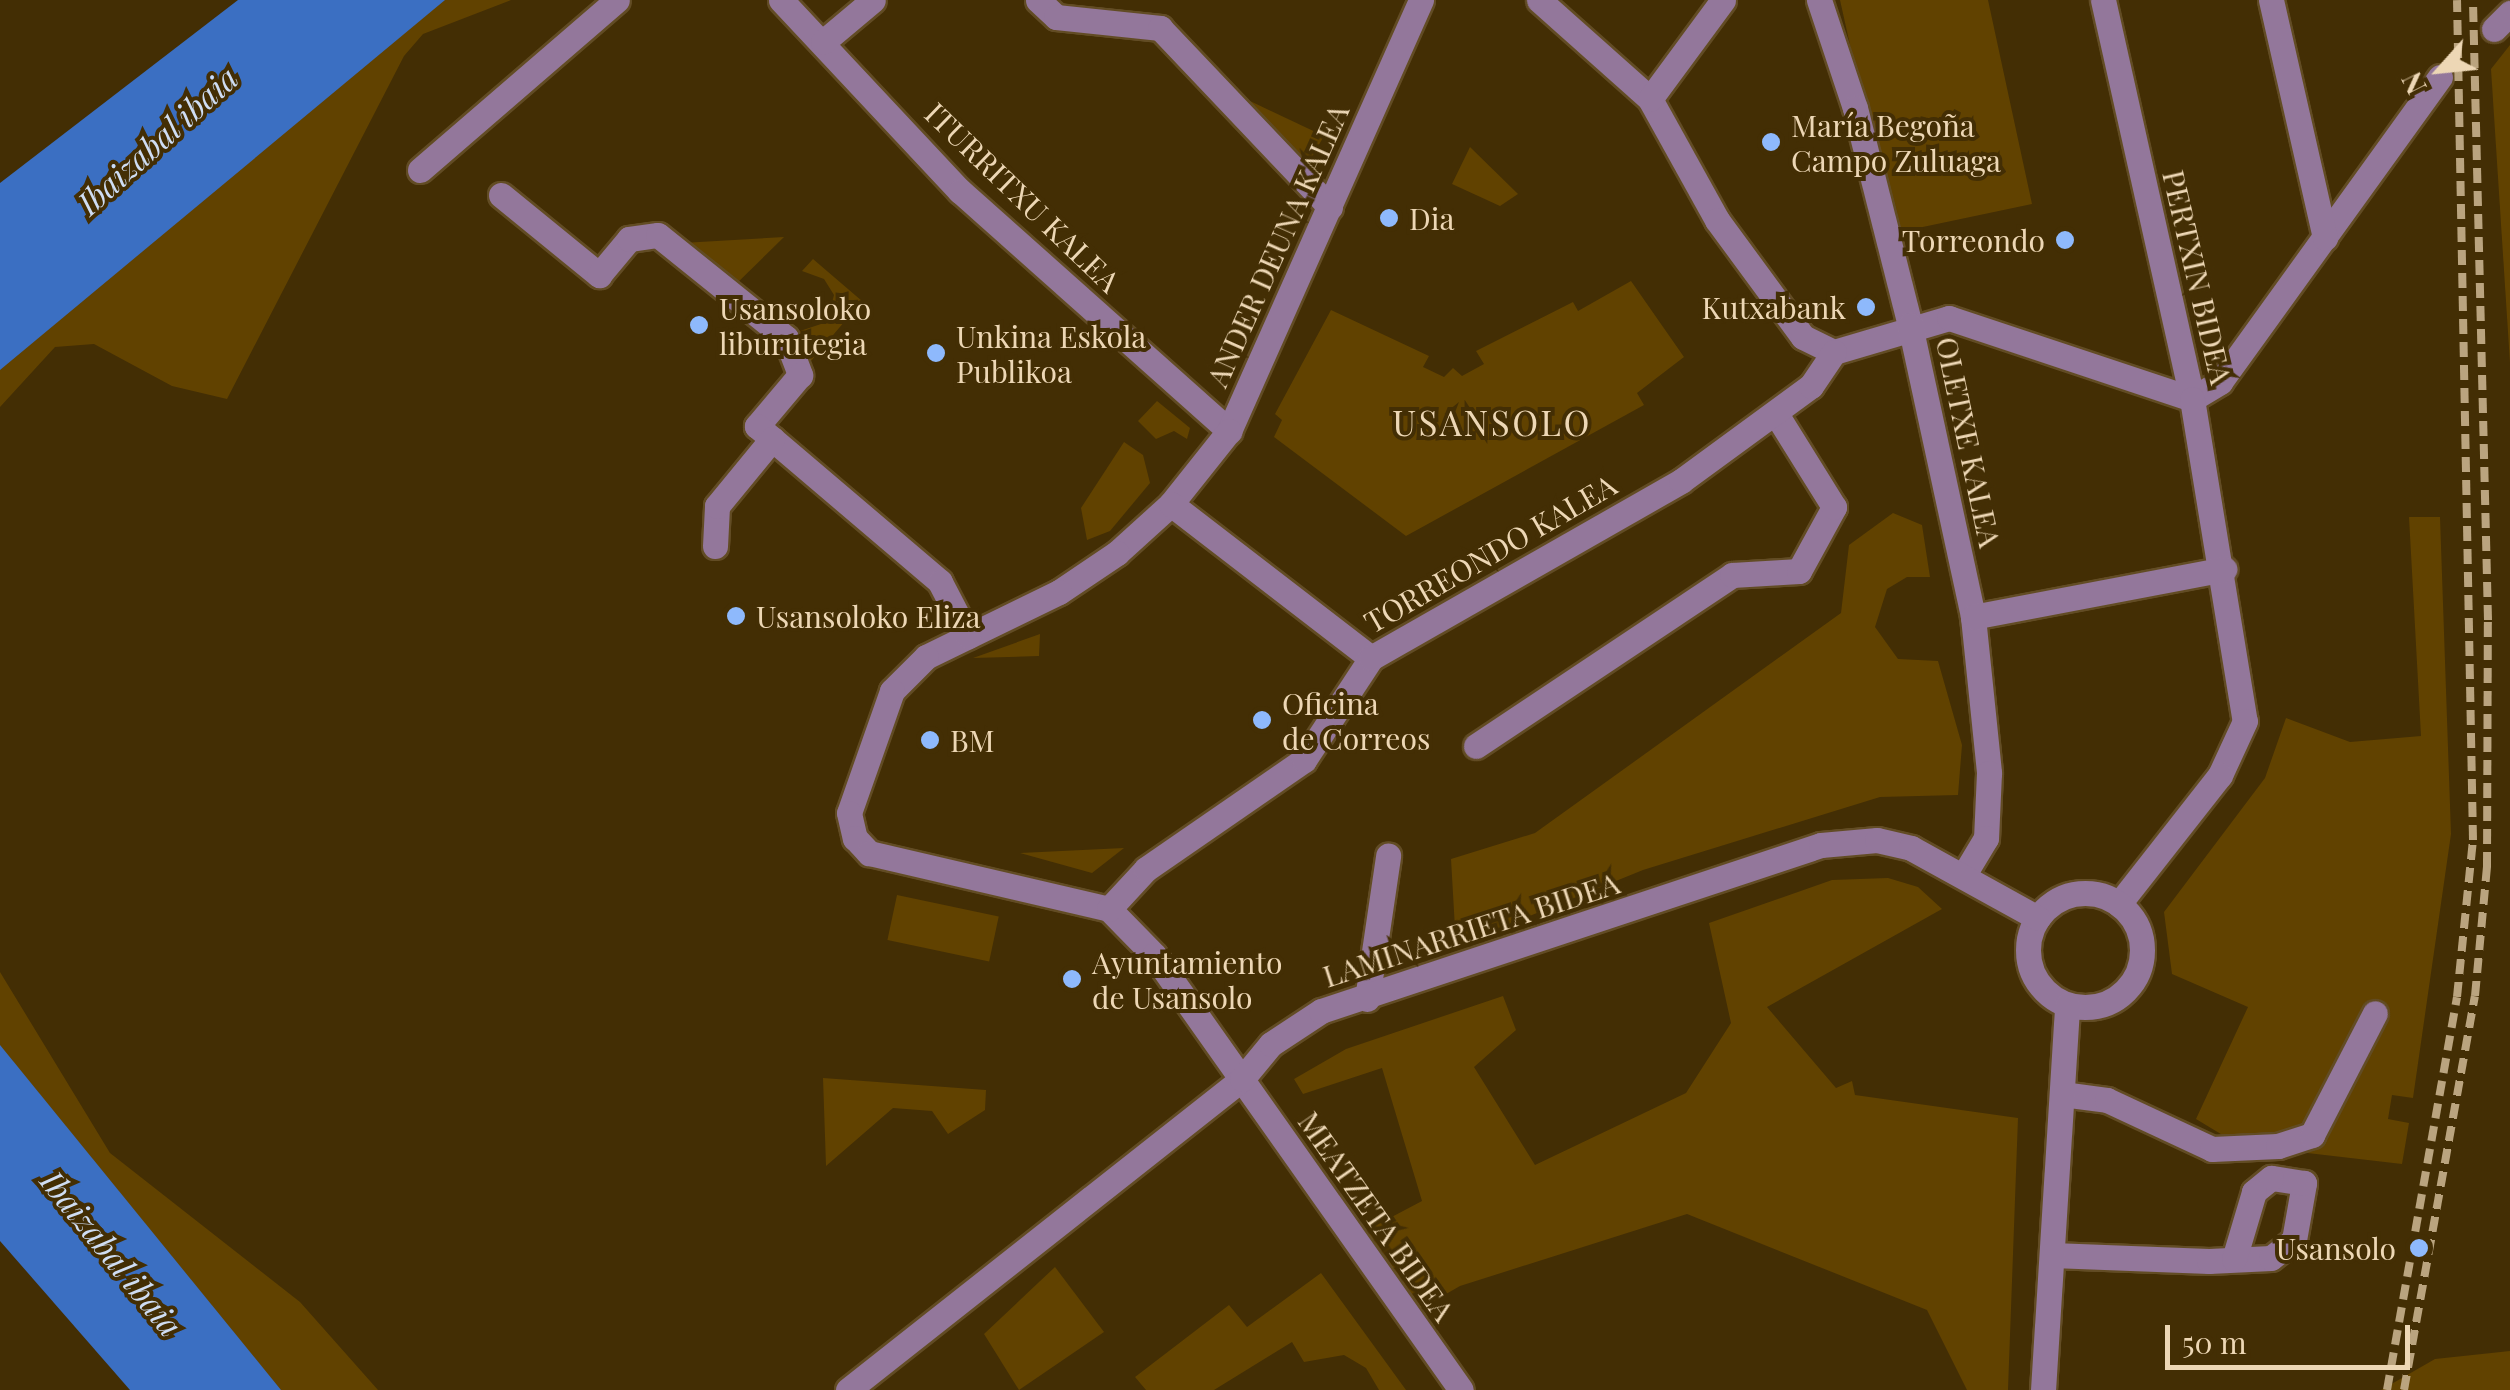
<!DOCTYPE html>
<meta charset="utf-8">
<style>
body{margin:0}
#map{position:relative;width:2510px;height:1390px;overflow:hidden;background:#432e04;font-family:"Playfair Display",serif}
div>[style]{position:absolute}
.green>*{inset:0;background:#614200;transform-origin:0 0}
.water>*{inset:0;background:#3b6fc2}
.roads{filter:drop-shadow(2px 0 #624c24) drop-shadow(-2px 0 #624c24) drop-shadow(0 2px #624c24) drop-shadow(0 -2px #624c24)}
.minor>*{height:25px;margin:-12.5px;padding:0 12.5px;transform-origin:12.5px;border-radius:12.5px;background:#93779b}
.minor>.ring{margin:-12.5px;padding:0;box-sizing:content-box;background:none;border:25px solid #93779b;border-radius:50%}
.rail>*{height:8px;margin-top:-4px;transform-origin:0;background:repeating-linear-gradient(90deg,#baa47f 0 15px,transparent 0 23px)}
.dots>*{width:28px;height:28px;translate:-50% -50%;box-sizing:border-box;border:5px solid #432e04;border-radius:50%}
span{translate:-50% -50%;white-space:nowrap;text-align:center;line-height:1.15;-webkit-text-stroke:8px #432e04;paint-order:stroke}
.poi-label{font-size:30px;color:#edd7b5}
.left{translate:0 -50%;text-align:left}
.right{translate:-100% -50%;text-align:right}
.street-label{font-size:30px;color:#edd7b5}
.water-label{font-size:32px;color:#cfddf3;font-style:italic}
.quarter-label{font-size:35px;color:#edd7b5;letter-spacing:2.5px}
.north{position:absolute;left:2390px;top:20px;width:100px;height:100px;-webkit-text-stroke:8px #432e04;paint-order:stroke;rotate:243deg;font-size:28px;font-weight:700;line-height:40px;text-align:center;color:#edd7b5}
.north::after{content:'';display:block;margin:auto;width:35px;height:45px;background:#edd7b5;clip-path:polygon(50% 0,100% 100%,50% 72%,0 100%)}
.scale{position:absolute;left:2165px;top:1325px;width:245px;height:45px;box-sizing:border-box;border:5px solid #edd7b5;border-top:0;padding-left:12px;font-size:30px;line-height:35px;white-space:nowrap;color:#edd7b5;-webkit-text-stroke:8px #432e04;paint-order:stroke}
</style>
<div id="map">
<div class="green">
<i style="clip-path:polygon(343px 0,511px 0,423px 34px,404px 56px,227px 399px,172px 386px,94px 344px,55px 347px,0 407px,0 244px)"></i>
<i style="clip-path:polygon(1840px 0,1988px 0,2032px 204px,1899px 232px,1896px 218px,1889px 220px)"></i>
<i style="clip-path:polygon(2510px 45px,2510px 363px,2491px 69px)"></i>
<i style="clip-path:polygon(1250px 101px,1324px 136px,1306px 167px)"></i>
<i style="clip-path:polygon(1470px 147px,1518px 194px,1500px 206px,1452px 184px)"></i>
<i style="clip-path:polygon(784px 237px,730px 290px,682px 243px)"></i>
<i style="clip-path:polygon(813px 259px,862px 301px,811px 361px,762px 319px,773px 306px,797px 332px,827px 322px,834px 295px,824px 279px,802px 271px)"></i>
<i style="clip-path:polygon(1631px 281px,1684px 357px,1637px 393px,1644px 405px,1406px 536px,1274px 437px,1282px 420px,1275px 414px,1331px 310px,1429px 356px,1423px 367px,1444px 377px,1453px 368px,1462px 376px,1484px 364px,1476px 351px,1573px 302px,1578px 311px)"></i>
<i style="clip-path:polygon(1157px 401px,1190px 428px,1187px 439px,1174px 431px,1156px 439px,1138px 421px)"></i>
<i style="clip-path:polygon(1124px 442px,1143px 455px,1150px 483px,1110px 531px,1087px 540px,1081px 508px)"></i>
<i style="clip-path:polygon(1893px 513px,1922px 525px,1930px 577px,1907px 577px,1887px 589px,1875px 627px,1898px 659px,1938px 661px,1962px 745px,1958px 795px,1880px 797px,1643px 870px,1456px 946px,1451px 859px,1535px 833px,1841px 613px,1849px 545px)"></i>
<i style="clip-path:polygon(2409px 517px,2440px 517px,2451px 834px,2413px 1098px,2392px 1095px,2388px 1119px,2409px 1123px,2402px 1164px,2239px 1145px,2196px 1119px,2248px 1007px,2172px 974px,2164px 912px,2265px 778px,2286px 718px,2350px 742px,2421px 736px)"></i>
<i style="clip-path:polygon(1040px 634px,1039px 656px,973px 658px)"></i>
<i style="clip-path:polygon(1124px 848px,1092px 873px,1020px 853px)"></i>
<i style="clip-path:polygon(1888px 878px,1918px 887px,1942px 909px,1767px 1007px,1836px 1088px,1852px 1081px,1855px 1095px,2018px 1118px,2008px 1390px,1967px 1390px,1927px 1310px,1687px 1214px,1460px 1286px,1420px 1309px,1367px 1230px,1422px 1201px,1382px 1068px,1303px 1094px,1294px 1079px,1346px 1049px,1503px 996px,1516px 1030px,1474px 1067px,1535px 1165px,1686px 1093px,1731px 1023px,1709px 923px,1832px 880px)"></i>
<i style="left:897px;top:895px;width:104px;height:46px;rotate:12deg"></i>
<i style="clip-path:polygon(0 972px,110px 1153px,300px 1302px,378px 1390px,157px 1390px,0 1180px)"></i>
<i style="clip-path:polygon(823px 1078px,986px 1090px,985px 1110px,948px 1134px,932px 1111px,893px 1108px,826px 1166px)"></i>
<i style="clip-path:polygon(1055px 1267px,1104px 1332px,1019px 1390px,984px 1334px)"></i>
<i style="clip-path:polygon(1321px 1273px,1406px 1390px,1379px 1390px,1366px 1368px,1344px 1355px,1304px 1362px,1292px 1342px,1214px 1390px,1146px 1390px,1135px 1377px,1229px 1305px,1247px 1327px)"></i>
<i style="clip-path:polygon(2510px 1351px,2510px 1390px,2381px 1390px,2435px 1359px)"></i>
</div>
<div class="water">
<i style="clip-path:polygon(238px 0,445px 0,0 370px,0 183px)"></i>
<i style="clip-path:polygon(0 1045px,281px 1390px,130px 1390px,0 1241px)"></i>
</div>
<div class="roads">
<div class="minor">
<i style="left:781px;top:0;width:262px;rotate:46.9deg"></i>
<i style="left:960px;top:191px;width:361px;rotate:41.7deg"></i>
<i style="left:1038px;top:0;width:25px;rotate:43deg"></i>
<i style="left:1056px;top:17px;width:105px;rotate:6deg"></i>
<i style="left:1160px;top:28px;width:247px;rotate:46.5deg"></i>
<i style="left:1421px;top:0;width:472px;rotate:114deg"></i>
<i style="left:1229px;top:431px;width:93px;rotate:128.5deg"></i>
<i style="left:1171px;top:504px;width:73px;rotate:137.8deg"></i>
<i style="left:1117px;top:553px;width:70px;rotate:146.1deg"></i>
<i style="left:1059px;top:592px;width:148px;rotate:154deg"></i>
<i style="left:926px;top:657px;width:48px;rotate:135deg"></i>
<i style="left:892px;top:691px;width:129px;rotate:109.4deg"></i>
<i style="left:849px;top:813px;width:26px;rotate:77deg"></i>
<i style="left:855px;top:838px;width:21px;rotate:47deg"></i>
<i style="left:869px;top:853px;width:246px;rotate:13.1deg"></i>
<i style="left:1109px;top:909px;width:64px;rotate:45.6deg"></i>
<i style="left:1154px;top:955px;width:532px;rotate:54.79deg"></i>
<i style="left:1539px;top:0;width:149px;rotate:41.7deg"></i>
<i style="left:1650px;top:99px;width:138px;rotate:61deg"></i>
<i style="left:1717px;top:220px;width:145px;rotate:53.7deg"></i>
<i style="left:1803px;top:337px;width:34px;rotate:26deg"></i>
<i style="left:1834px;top:352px;width:120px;rotate:-16.5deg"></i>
<i style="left:1949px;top:318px;width:256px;rotate:18.4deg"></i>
<i style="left:2192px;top:399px;width:33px;rotate:-31deg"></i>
<i style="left:2220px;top:382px;width:376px;rotate:-54.2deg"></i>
<i style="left:1819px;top:0;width:114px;rotate:71.6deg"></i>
<i style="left:1855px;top:108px;width:224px;rotate:75.8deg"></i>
<i style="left:1910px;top:325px;width:299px;rotate:77.8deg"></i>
<i style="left:1973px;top:617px;width:157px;rotate:84.1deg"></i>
<i style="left:1989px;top:773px;width:65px;rotate:92.6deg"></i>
<i style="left:1986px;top:838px;width:41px;rotate:121deg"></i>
<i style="left:2103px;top:0;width:409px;rotate:77.4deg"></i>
<i style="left:2192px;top:399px;width:326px;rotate:80.7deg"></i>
<i style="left:2245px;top:721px;width:60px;rotate:114.8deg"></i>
<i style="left:2220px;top:775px;width:164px;rotate:128.1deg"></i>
<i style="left:2271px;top:0;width:244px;rotate:77.2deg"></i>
<i style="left:2494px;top:29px;width:23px;rotate:-45deg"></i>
<i style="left:823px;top:42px;width:65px;rotate:-40deg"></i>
<i style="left:1650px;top:99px;width:123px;rotate:-53.6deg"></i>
<i style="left:420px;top:170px;width:260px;rotate:-40.8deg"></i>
<i style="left:501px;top:195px;width:127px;rotate:39.2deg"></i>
<i style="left:599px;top:275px;width:47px;rotate:-50.2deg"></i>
<i style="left:629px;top:239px;width:29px;rotate:-8deg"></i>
<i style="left:658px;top:235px;width:164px;rotate:38.8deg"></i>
<i style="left:786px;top:338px;width:40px;rotate:69deg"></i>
<i style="left:800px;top:375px;width:67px;rotate:130.1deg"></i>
<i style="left:757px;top:426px;width:240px;rotate:40.4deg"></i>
<i style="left:940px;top:582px;width:61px;rotate:62.6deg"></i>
<i style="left:1171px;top:504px;width:252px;rotate:37.6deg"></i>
<i style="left:715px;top:546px;width:40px;rotate:-87.1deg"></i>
<i style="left:717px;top:506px;width:87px;rotate:-50.6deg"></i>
<i style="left:1973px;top:617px;width:256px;rotate:-10.8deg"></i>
<i style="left:1476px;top:746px;width:308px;rotate:-33.7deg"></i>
<i style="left:1732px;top:575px;width:67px;rotate:-3.4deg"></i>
<i style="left:1799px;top:571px;width:73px;rotate:-61.3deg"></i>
<i style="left:1834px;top:507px;width:110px;rotate:-121.9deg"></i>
<i class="ring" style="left:2028px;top:893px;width:89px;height:89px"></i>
<i style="left:1109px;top:909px;width:54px;rotate:-47.2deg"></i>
<i style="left:1146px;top:869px;width:192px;rotate:-34.6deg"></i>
<i style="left:1304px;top:760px;width:122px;rotate:-56.7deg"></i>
<i style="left:1371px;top:658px;width:357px;rotate:-29.7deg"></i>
<i style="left:1681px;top:481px;width:161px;rotate:-36.2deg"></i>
<i style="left:1811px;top:386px;width:41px;rotate:-55.9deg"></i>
<i style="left:1367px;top:999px;width:145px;rotate:-81.6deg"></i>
<i style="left:2062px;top:1094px;width:45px;rotate:7.6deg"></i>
<i style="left:2107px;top:1100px;width:116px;rotate:25deg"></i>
<i style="left:2212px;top:1149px;width:66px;rotate:-2.6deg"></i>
<i style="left:2278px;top:1146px;width:36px;rotate:-18deg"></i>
<i style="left:2312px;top:1135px;width:137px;rotate:-62.7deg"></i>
<i style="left:2052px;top:1255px;width:157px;rotate:2.2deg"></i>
<i style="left:2209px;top:1261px;width:62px;rotate:-2.8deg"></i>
<i style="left:2271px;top:1258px;width:29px;rotate:-38deg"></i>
<i style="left:2294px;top:1240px;width:58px;rotate:-80deg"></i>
<i style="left:2304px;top:1183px;width:33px;rotate:-171deg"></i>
<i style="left:2271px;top:1178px;width:22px;rotate:141deg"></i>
<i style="left:2254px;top:1192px;width:70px;rotate:106.6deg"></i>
<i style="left:848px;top:1390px;width:502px;rotate:-38.29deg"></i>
<i style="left:1242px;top:1079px;width:45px;rotate:-50.4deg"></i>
<i style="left:1271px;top:1044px;width:60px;rotate:-33.4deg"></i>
<i style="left:1321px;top:1011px;width:527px;rotate:-18.37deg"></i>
<i style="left:1821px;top:845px;width:56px;rotate:-5.1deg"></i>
<i style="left:1877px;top:840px;width:35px;rotate:13deg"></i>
<i style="left:1911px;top:848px;width:145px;rotate:28.9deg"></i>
<i style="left:2043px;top:1390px;width:386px;rotate:-86.4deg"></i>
</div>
</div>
<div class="rail">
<i style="left:2387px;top:1390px;width:399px;rotate:-79.9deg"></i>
<i style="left:2457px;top:997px;width:158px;rotate:-84.2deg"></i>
<i style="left:2473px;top:840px;width:840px;rotate:-91.09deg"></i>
<i style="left:2404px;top:1390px;width:400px;rotate:-79.8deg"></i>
<i style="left:2475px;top:996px;width:130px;rotate:-84.7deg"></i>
<i style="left:2487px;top:867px;width:247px;rotate:-89.8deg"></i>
<i style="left:2488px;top:620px;width:620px;rotate:-91.39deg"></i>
</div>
<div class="dots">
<i style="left:1771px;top:142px;background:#8eb9fc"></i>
<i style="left:1389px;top:218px;background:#8eb9fc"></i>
<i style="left:2065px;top:240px;background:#8eb9fc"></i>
<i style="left:1866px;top:307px;background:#8eb9fc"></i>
<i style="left:699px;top:325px;background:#8eb9fc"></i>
<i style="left:936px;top:353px;background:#8eb9fc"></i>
<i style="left:736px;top:616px;background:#8eb9fc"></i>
<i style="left:1262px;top:720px;background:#8eb9fc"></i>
<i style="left:930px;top:740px;background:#8eb9fc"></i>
<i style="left:1072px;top:979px;background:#8eb9fc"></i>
<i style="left:2419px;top:1248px;background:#8eb9fc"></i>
</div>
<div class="poi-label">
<span class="left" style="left:1791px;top:142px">María Begoña<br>Campo Zuluaga</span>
<span class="left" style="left:1409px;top:218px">Dia</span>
<span class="right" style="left:2045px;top:240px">Torreondo</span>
<span class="right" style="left:1846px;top:307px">Kutxabank</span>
<span class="left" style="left:719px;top:325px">Usansoloko<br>liburutegia</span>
<span class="left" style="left:956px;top:353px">Unkina Eskola<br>Publikoa</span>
<span class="left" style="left:756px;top:616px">Usansoloko Eliza</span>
<span class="left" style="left:1282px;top:720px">Oficina<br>de Correos</span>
<span class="left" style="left:950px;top:740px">BM</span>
<span class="left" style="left:1092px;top:979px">Ayuntamiento<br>de Usansolo</span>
<span class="right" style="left:2396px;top:1248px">Usansolo</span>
</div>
<div class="street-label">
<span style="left:1023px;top:197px;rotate:44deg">ITURRITXU KALEA</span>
<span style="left:1277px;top:245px;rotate:-66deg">ANDER DEUNA KALEA</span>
<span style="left:2198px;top:277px;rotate:77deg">PERTXIN BIDEA</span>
<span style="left:1969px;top:442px;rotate:78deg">OLETXE KALEA</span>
<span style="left:1490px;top:553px;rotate:-30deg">TORREONDO KALEA</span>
<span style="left:1471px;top:929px;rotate:-18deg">LAMINARRIETA BIDEA</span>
<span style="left:1377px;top:1216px;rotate:55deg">MEATZETA BIDEA</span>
</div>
<div class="water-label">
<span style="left:157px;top:140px;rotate:-42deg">Ibaizabal ibaia</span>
<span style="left:112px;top:1253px;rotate:51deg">Ibaizabal ibaia</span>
</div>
<div class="quarter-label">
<span style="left:1492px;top:422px">USANSOLO</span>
</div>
<div class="north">N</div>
<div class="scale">50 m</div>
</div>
